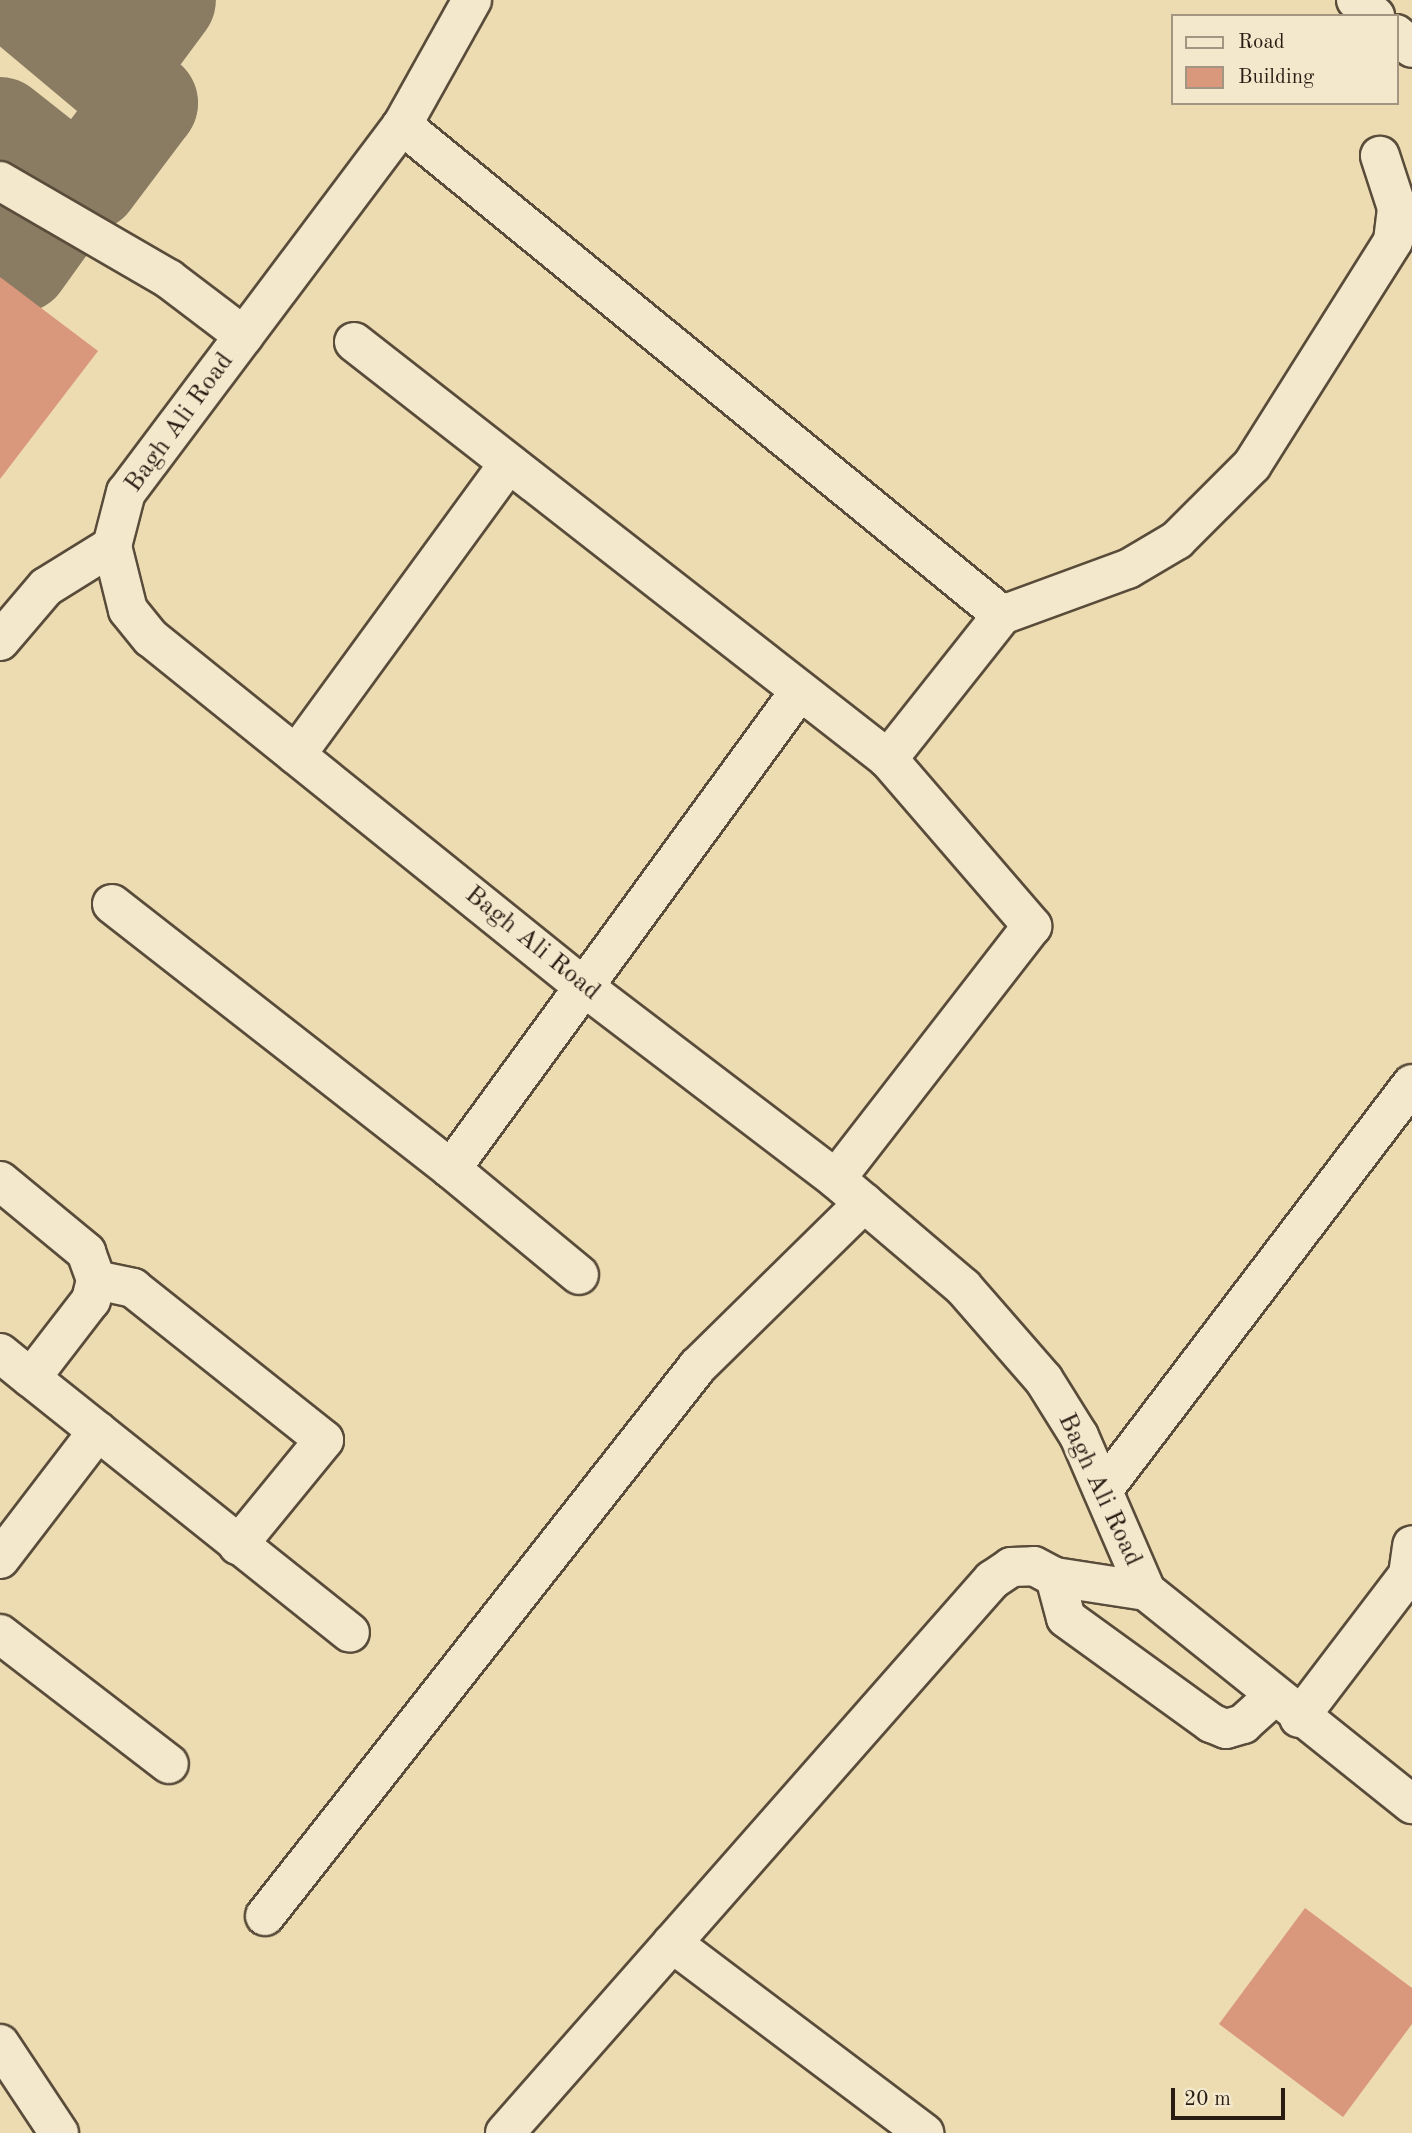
<!DOCTYPE html>
<style>
body{margin:0}
#map{position:relative;width:1412px;height:2133px;overflow:hidden;background:#eddbb1;font-family:"Old Standard TT",serif}
div>[style]{position:absolute}
.taxiway>*{height:102px;margin:-51px;padding:0 51px;transform-origin:51px;border-radius:51px;background:#8a7c62}
.building>*{inset:0;background:#d9977c}
.roads{filter:drop-shadow(2px 0 #594c3a) drop-shadow(-2px 0 #594c3a) drop-shadow(0 2px #594c3a) drop-shadow(0 -2px #594c3a)}
.minor>*{height:38px;margin:-19px;padding:0 19px;transform-origin:19px;border-radius:19px;background:#f3e8cc}
span{translate:-50% -50%;white-space:nowrap;text-align:center;line-height:1.15;-webkit-text-stroke:6px #f3e8cc;paint-order:stroke}
.street-label{font-size:26px;color:#281c13}
.legend{position:absolute;left:1171px;top:14px;width:228px;height:91px;box-sizing:border-box;background:#f3e8cc;border:2px solid #a29682;margin:0;padding:9px 12px;list-style:none;font-size:21px;color:#281c13}
.legend li{display:flex;align-items:center;gap:14px;height:35px}
.legend b{width:35px;border:2px solid #a29682}
.scale{position:absolute;left:1171px;top:2088px;width:114px;height:32px;box-sizing:border-box;border:4px solid #281c13;border-top:0;padding-left:9px;font-size:21px;line-height:24px;white-space:nowrap;color:#281c13;-webkit-text-stroke:5px #f3e8cc;paint-order:stroke}
</style>
<div id="map">
<div class="taxiway">
<i style="left:113px;top:70px;width:87px;rotate:-53.4deg"></i>
<i style="left:0;top:128px;width:90px;rotate:38.3deg"></i>
<i style="left:71px;top:184px;width:18px;rotate:-13deg"></i>
<i style="left:89px;top:180px;width:96px;rotate:-53deg"></i>
<i style="left:147px;top:103px;width:160px;rotate:-140.1deg"></i>
<i style="left:19px;top:262px;width:48px;rotate:-54.3deg"></i>
<i style="left:47px;top:223px;width:37px;rotate:-88deg"></i>
<i style="left:48px;top:186px;width:32px;rotate:-116deg"></i>
</div>
<div class="building">
<i style="clip-path:polygon(0 277px,98px 351px,0 479px)"></i>
<i style="clip-path:polygon(1305px 1908px,1412px 1988px,1412px 2024px,1343px 2117px,1219px 2024px)"></i>
</div>
<div class="roads">
<div class="minor">
<i style="left:472px;top:0;width:143px;rotate:119.2deg"></i>
<i style="left:402px;top:125px;width:459px;rotate:126.9deg"></i>
<i style="left:126px;top:492px;width:56px;rotate:104.5deg"></i>
<i style="left:112px;top:546px;width:66px;rotate:76deg"></i>
<i style="left:128px;top:610px;width:36px;rotate:51deg"></i>
<i style="left:151px;top:638px;width:556px;rotate:38.87deg"></i>
<i style="left:584px;top:987px;width:317px;rotate:37.3deg"></i>
<i style="left:836px;top:1179px;width:167px;rotate:40.4deg"></i>
<i style="left:963px;top:1287px;width:123px;rotate:48.9deg"></i>
<i style="left:1044px;top:1380px;width:66px;rotate:58deg"></i>
<i style="left:1079px;top:1436px;width:169px;rotate:66.6deg"></i>
<i style="left:1146px;top:1591px;width:341px;rotate:38.7deg"></i>
<i style="left:1356px;top:0;width:25px;rotate:40deg"></i>
<i style="left:1396px;top:34px;width:21px;rotate:41deg"></i>
<i style="left:402px;top:125px;width:775px;rotate:39.24deg"></i>
<i style="left:1002px;top:615px;width:184px;rotate:128.4deg"></i>
<i style="left:0;top:181px;width:195px;rotate:30.1deg"></i>
<i style="left:169px;top:279px;width:94px;rotate:37.2deg"></i>
<i style="left:354px;top:342px;width:678px;rotate:37.99deg"></i>
<i style="left:888px;top:759px;width:221px;rotate:49.2deg"></i>
<i style="left:1032px;top:926px;width:320px;rotate:127.8deg"></i>
<i style="left:1002px;top:615px;width:134px;rotate:-20.1deg"></i>
<i style="left:1128px;top:569px;width:57px;rotate:-30.6deg"></i>
<i style="left:1177px;top:540px;width:106px;rotate:-45deg"></i>
<i style="left:1252px;top:465px;width:265px;rotate:-57.8deg"></i>
<i style="left:1393px;top:241px;width:33px;rotate:-83deg"></i>
<i style="left:1397px;top:208px;width:55px;rotate:-108.1deg"></i>
<i style="left:0;top:641px;width:71px;rotate:-49.6deg"></i>
<i style="left:46px;top:587px;width:78px;rotate:-31.8deg"></i>
<i style="left:296px;top:755px;width:360px;rotate:-53.9deg"></i>
<i style="left:112px;top:904px;width:430px;rotate:38deg"></i>
<i style="left:451px;top:1169px;width:590px;rotate:-53.89deg"></i>
<i style="left:451px;top:1169px;width:166px;rotate:39.6deg"></i>
<i style="left:0;top:1181px;width:112px;rotate:39.5deg"></i>
<i style="left:86px;top:1252px;width:30px;rotate:70deg"></i>
<i style="left:96px;top:1280px;width:21px;rotate:104deg"></i>
<i style="left:91px;top:1300px;width:98px;rotate:127.6deg"></i>
<i style="left:31px;top:1378px;width:408px;rotate:38.6deg"></i>
<i style="left:96px;top:1280px;width:38px;rotate:12deg"></i>
<i style="left:133px;top:1288px;width:244px;rotate:38.5deg"></i>
<i style="left:324px;top:1440px;width:136px;rotate:129.3deg"></i>
<i style="left:0;top:1353px;width:40px;rotate:39deg"></i>
<i style="left:1103px;top:1490px;width:510px;rotate:-52.73deg"></i>
<i style="left:0;top:1559px;width:161px;rotate:-52.6deg"></i>
<i style="left:1055px;top:1577px;width:42px;rotate:75deg"></i>
<i style="left:1066px;top:1618px;width:179px;rotate:35.9deg"></i>
<i style="left:1211px;top:1723px;width:16px;rotate:22deg"></i>
<i style="left:1226px;top:1729px;width:18px;rotate:-16deg"></i>
<i style="left:1243px;top:1724px;width:42px;rotate:-42.1deg"></i>
<i style="left:0;top:1634px;width:213px;rotate:37.6deg"></i>
<i style="left:1299px;top:1718px;width:180px;rotate:-52.7deg"></i>
<i style="left:1408px;top:1575px;width:30px;rotate:-82deg"></i>
<i style="left:265px;top:1916px;width:700px;rotate:-51.79deg"></i>
<i style="left:698px;top:1366px;width:233px;rotate:-44.5deg"></i>
<i style="left:672px;top:1943px;width:316px;rotate:37deg"></i>
<i style="left:0;top:2044px;width:107px;rotate:56.5deg"></i>
<i style="left:505px;top:2133px;width:737px;rotate:-48.63deg"></i>
<i style="left:992px;top:1580px;width:23px;rotate:-34deg"></i>
<i style="left:1011px;top:1567px;width:23px;rotate:-2deg"></i>
<i style="left:1034px;top:1566px;width:24px;rotate:28deg"></i>
<i style="left:1055px;top:1577px;width:92px;rotate:8.7deg"></i>
</div>
</div>
<div class="street-label">
<span style="left:180px;top:423px;rotate:-54deg">Bagh Ali Road</span>
<span style="left:532px;top:944px;rotate:39deg">Bagh Ali Road</span>
<span style="left:1099px;top:1490px;rotate:65deg">Bagh Ali Road</span>
</div>
<ul class="legend">
<li><b style="height:9px;background:#f3e8cc"></b>Road</li>
<li><b style="height:19px;background:#d9977c"></b>Building</li>
</ul>
<div class="scale">20 m</div>
</div>
